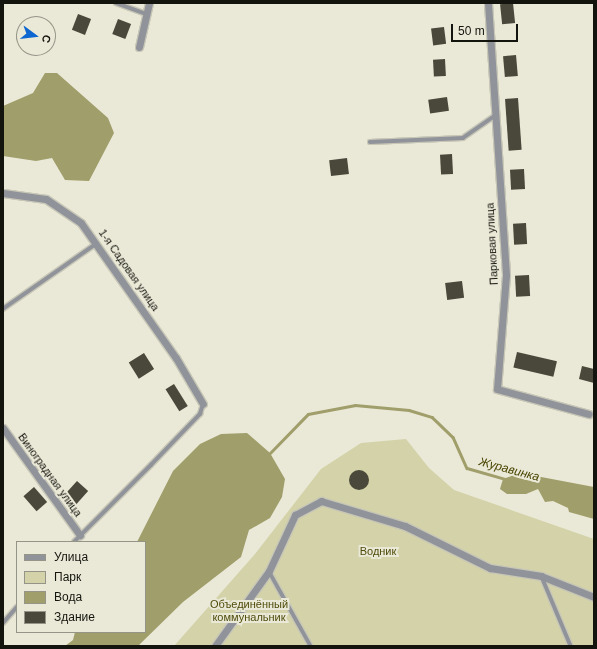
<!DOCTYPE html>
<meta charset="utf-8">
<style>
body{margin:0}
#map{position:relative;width:597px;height:649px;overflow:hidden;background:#eae9d7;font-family:Helvetica,sans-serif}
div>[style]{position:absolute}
.green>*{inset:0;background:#d3d2a8}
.water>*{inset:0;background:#a09e6a}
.stream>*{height:2.5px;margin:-1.25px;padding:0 1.25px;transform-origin:1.25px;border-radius:1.25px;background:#a09e6a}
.building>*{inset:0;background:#49483a;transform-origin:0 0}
.round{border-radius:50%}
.roads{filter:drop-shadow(1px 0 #c8c7b7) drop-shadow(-1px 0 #c8c7b7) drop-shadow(0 1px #c8c7b7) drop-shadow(0 -1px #c8c7b7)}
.lane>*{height:3.5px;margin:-1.75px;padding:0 1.75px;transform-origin:1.75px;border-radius:1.75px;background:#90949a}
.street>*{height:7px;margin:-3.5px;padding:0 3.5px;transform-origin:3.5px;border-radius:3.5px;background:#90949a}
span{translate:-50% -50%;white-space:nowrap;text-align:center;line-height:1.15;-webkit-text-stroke:4px #eae9d7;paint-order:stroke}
.street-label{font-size:11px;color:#14140e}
.park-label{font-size:11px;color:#4f4c0b}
.water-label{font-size:12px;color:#484400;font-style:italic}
.frame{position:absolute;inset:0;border:4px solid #14140e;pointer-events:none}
.legend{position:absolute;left:16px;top:541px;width:130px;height:92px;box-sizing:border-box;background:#eae9d7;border:1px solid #949487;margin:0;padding:5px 7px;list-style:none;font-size:12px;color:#14140e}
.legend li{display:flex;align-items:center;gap:8px;height:20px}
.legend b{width:20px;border:1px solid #949487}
.north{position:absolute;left:16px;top:16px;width:40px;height:40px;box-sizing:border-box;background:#eae9d7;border:1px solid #949487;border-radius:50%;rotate:105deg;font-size:11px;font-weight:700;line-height:16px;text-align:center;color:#14140e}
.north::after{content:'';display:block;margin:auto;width:14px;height:18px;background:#0e67d0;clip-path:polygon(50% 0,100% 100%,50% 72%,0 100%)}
.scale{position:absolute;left:451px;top:24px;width:67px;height:18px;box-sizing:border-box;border:2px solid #14140e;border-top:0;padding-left:5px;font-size:12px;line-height:14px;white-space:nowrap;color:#14140e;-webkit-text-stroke:3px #eae9d7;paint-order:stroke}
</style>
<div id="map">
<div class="green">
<i style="clip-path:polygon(406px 439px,429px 468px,454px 490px,594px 539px,594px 646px,174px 646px,255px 554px,321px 469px,361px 443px)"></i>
</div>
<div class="water">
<i style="clip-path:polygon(45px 73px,57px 73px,108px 118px,114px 133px,89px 181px,65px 180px,52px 158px,36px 161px,3px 156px,3px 106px,33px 93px)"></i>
<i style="clip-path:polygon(247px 433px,270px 453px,285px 479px,282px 497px,270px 518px,249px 530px,241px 557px,183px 602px,138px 646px,65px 646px,73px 640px,75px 632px,145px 632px,145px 542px,137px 542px,173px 471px,200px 444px,221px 434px)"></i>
<i style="clip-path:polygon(520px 473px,594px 487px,594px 519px,569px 512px,568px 508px,553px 501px,545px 502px,538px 489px,526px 494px,507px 494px,500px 489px,503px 479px)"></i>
</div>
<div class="stream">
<i style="left:270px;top:453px;width:54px;rotate:-45.7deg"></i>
<i style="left:308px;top:414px;width:48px;rotate:-10.8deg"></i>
<i style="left:355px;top:405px;width:54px;rotate:5.3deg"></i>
<i style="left:409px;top:410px;width:24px;rotate:17deg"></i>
<i style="left:432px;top:417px;width:29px;rotate:44deg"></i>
<i style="left:453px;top:437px;width:34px;rotate:66deg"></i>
<i style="left:467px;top:468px;width:40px;rotate:16deg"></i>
</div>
<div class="building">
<i style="left:513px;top:3px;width:20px;height:13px;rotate:84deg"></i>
<i style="left:78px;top:14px;width:14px;height:17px;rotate:21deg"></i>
<i style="left:118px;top:19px;width:14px;height:16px;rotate:21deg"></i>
<i style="left:444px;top:27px;width:17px;height:13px;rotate:83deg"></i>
<i style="left:516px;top:55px;width:21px;height:13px;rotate:85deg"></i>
<i style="left:445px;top:59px;width:17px;height:12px;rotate:87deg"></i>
<i style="left:447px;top:97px;width:14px;height:19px;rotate:82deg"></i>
<i style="left:518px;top:98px;width:52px;height:13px;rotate:86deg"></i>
<i style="left:452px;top:154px;width:20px;height:12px;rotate:87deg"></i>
<i style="left:347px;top:158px;width:16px;height:18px;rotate:83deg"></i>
<i style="left:524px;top:169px;width:20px;height:14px;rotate:87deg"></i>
<i style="left:526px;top:223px;width:21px;height:13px;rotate:87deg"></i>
<i style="left:529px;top:275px;width:21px;height:14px;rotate:87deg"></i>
<i style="left:462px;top:281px;width:17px;height:17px;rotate:83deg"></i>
<i style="left:517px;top:352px;width:41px;height:16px;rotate:13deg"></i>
<i style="left:144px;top:353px;width:19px;height:18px;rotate:58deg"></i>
<i style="clip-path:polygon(582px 366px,594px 369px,594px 383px,579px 379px)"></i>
<i style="left:174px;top:384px;width:26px;height:10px;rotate:58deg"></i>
<i class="round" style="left:349px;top:470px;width:20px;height:20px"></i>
<i style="left:77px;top:481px;width:15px;height:21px;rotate:42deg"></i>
<i style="left:34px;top:487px;width:20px;height:14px;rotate:49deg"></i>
</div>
<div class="roads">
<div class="lane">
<i style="left:116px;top:3px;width:33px;rotate:20deg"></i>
<i style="left:370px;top:142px;width:93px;rotate:-2.5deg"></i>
<i style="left:463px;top:138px;width:39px;rotate:-35deg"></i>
<i style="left:3px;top:309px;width:113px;rotate:-35deg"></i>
<i style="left:74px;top:542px;width:109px;rotate:-45deg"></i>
<i style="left:151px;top:465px;width:71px;rotate:-46.1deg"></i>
<i style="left:200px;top:414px;width:10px;rotate:-73deg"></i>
<i style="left:269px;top:571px;width:86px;rotate:60.8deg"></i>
<i style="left:542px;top:577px;width:75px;rotate:67.2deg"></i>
<i style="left:3px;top:623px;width:21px;rotate:-49deg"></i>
</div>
<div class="street">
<i style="left:488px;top:3px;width:273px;rotate:86.2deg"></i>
<i style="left:506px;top:275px;width:114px;rotate:94.5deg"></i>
<i style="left:497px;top:389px;width:95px;rotate:15.2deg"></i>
<i style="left:139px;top:47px;width:45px;rotate:-77.2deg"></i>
<i style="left:3px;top:193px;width:43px;rotate:7.9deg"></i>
<i style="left:46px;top:199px;width:42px;rotate:34.4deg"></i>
<i style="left:81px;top:223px;width:165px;rotate:54.9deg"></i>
<i style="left:176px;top:358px;width:53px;rotate:59.6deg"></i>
<i style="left:3px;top:428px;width:132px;rotate:54.3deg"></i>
<i style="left:215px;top:646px;width:92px;rotate:-54.2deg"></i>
<i style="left:269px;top:571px;width:62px;rotate:-65.1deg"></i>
<i style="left:295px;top:515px;width:30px;rotate:-28deg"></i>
<i style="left:321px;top:501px;width:88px;rotate:16.6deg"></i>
<i style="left:405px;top:526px;width:95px;rotate:26.3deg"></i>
<i style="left:490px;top:568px;width:52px;rotate:8.9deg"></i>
<i style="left:541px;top:576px;width:57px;rotate:21.6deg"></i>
</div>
</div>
<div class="street-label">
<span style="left:492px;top:244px;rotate:-93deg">Парковая улица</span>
<span style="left:129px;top:270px;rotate:55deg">1-я Садовая улица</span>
<span style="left:50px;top:475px;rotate:54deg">Виноградная улица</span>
</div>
<div class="park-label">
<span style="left:378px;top:551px">Водник</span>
<span style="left:249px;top:611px">Объединённый<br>коммунальник</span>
</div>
<div class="water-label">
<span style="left:509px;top:470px;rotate:15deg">Журавинка</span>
</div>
<div class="frame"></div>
<ul class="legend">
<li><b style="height:5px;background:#90949a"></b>Улица</li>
<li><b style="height:11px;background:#d3d2a8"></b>Парк</li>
<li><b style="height:11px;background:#a09e6a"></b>Вода</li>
<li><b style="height:11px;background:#49483a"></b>Здание</li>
</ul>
<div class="north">С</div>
<div class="scale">50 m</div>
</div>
